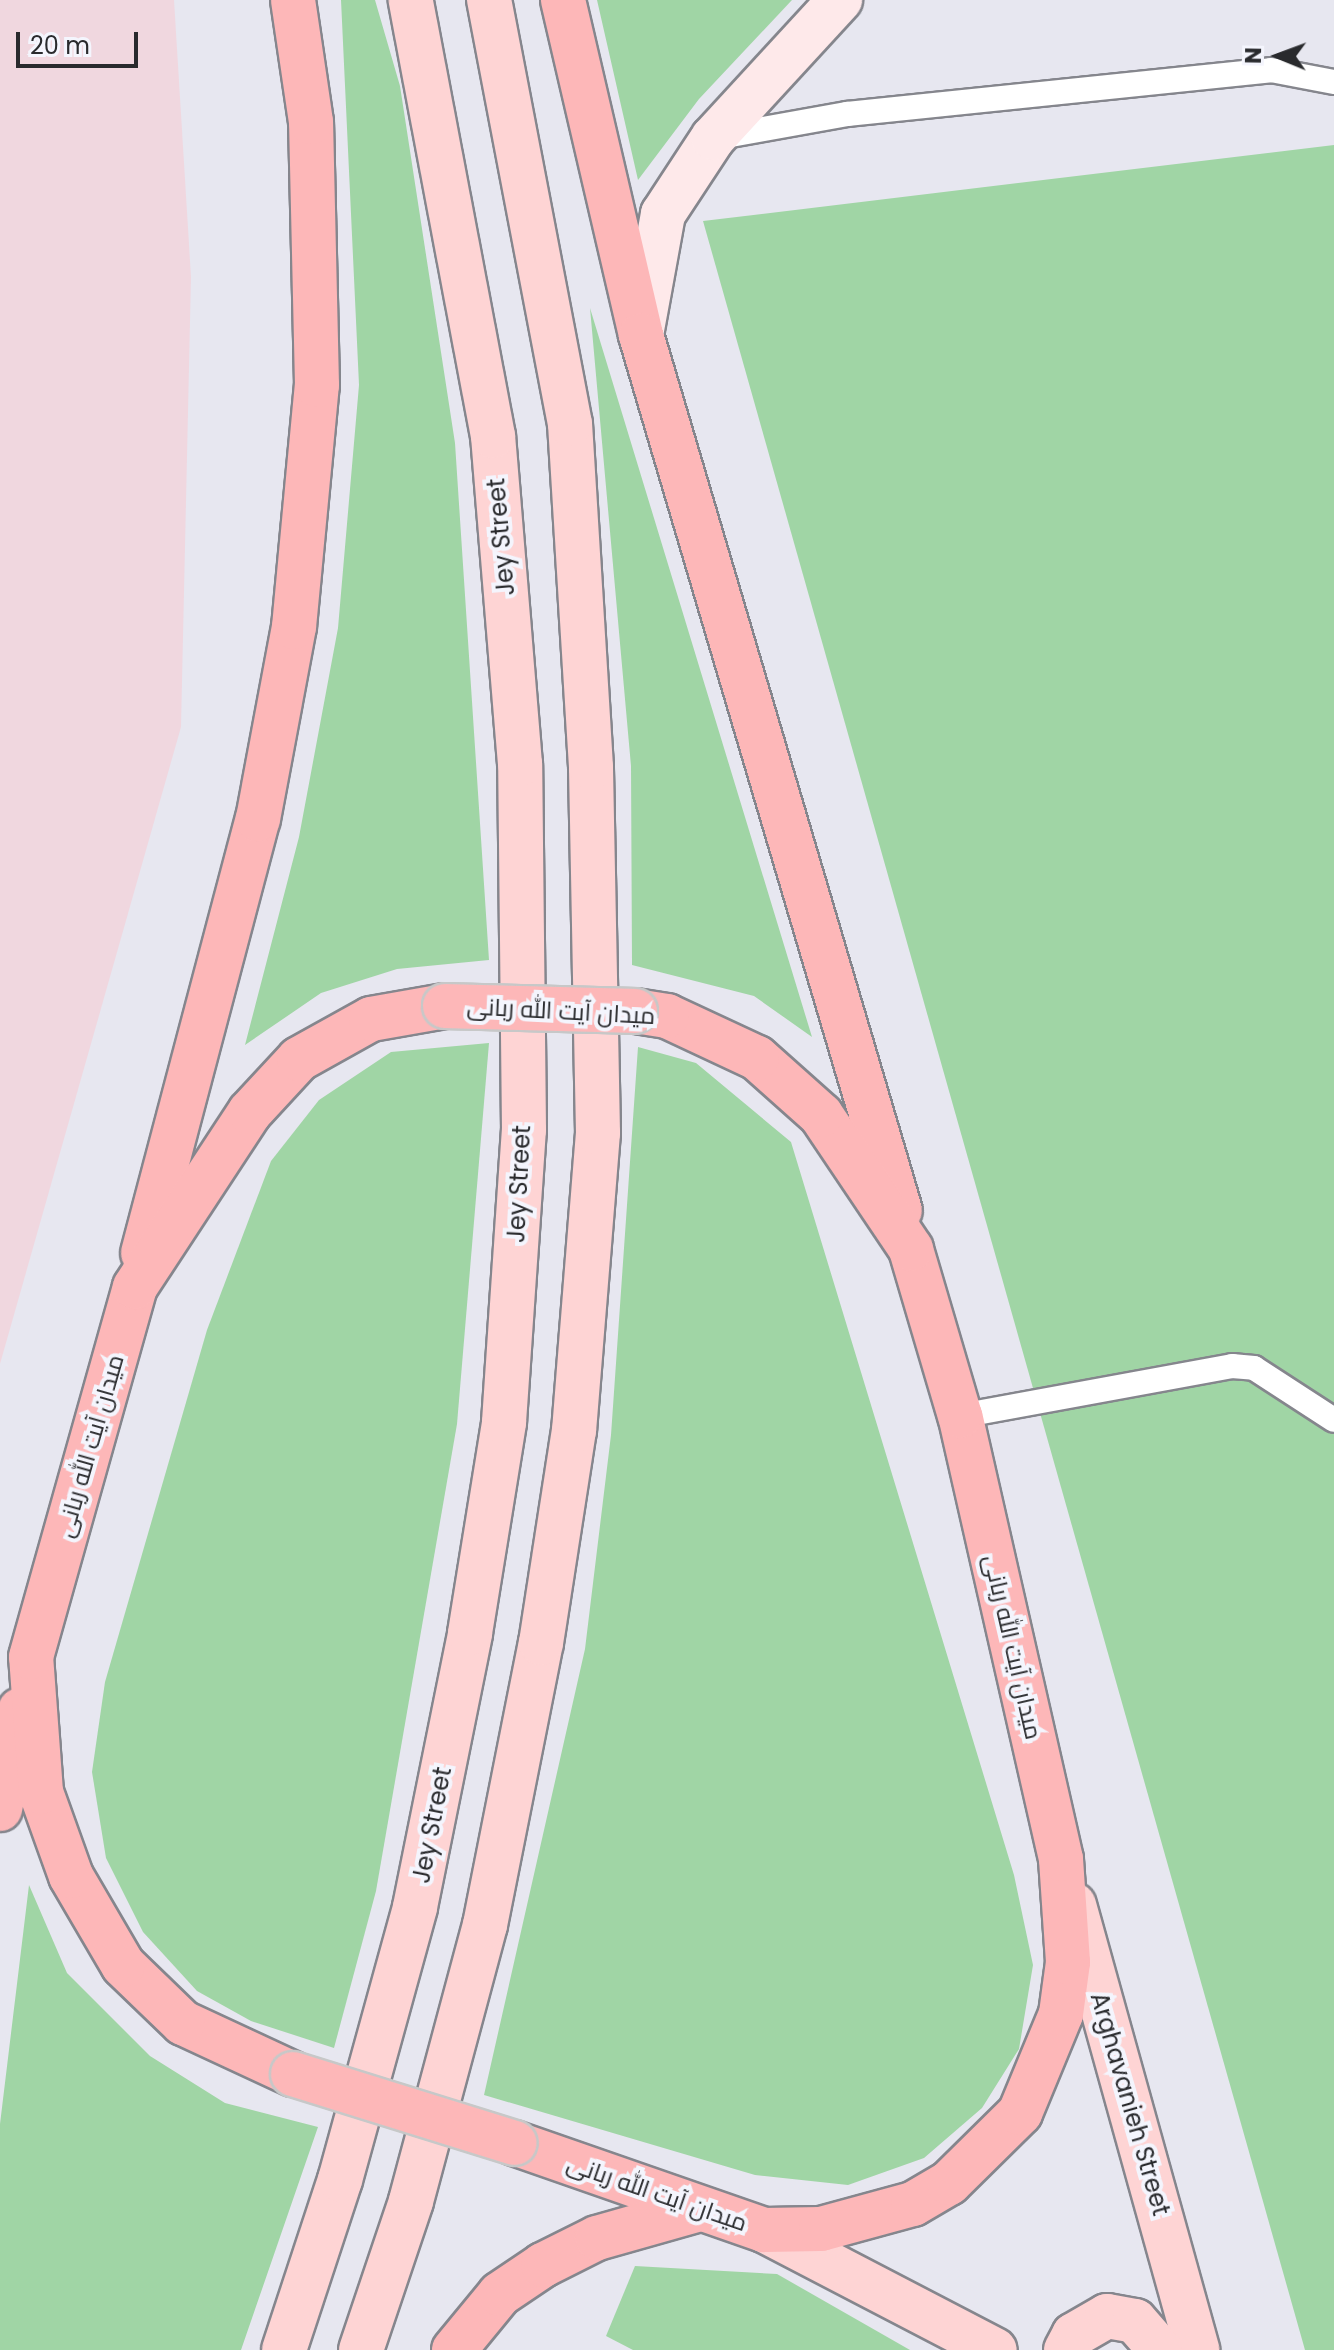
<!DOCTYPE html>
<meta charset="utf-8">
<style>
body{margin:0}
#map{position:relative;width:1334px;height:2350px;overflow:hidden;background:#e7e7f0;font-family:Poppins,Cairo,sans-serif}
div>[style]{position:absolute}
.industrial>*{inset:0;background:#f0d7df}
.green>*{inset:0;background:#a0d5a5}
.roads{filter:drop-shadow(2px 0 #85868d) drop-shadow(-2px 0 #85868d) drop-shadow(0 2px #85868d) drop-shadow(0 -2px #85868d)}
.lane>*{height:24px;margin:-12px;padding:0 12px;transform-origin:12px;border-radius:12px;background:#fff}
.secondary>*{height:44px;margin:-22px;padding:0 22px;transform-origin:22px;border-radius:22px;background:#fee9ea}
.primary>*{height:44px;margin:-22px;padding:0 22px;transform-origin:22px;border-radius:22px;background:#fed4d4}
.highway>*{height:44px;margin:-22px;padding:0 22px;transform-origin:22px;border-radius:22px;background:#fdb7b8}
.bridges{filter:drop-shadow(2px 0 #c7c8c8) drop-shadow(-2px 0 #c7c8c8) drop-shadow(0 2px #c7c8c8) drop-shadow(0 -2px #c7c8c8)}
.highway-bridge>*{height:44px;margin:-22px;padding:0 22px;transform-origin:22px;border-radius:22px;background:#fdb7b8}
span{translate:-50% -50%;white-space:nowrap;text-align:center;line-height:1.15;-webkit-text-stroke:8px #f4f5fd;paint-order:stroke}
.street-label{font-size:24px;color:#292a2d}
.north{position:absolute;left:1238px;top:16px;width:80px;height:80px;-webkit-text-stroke:6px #f4f5fd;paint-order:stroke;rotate:271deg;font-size:22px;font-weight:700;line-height:32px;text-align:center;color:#292a2d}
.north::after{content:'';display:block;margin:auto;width:28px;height:36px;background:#292a2d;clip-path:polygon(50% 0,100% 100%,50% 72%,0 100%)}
.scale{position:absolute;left:16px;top:32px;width:122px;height:36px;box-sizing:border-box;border:4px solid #292a2d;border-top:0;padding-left:10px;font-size:24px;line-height:28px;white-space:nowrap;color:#292a2d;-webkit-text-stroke:6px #f4f5fd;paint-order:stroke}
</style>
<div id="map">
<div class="industrial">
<i style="clip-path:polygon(0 0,174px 0,191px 277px,181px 727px,0 1364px)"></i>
</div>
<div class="green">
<i style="clip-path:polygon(341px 0,375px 0,400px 86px,455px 443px,489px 960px,397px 969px,321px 993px,245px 1045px,299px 837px,338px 628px,359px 385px)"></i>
<i style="clip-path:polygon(597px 0,792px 0,699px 99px,638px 180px)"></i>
<i style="clip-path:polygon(1334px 145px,1334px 2350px,1305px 2350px,703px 221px)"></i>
<i style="clip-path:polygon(590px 308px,812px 1037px,754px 996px,632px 965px,631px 766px)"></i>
<i style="clip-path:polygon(489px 1043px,457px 1424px,376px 1891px,334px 2048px,251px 2021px,197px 1991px,143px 1932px,106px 1858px,92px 1772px,105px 1682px,207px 1330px,271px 1161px,319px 1100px,391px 1052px)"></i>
<i style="clip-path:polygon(638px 1047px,696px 1063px,791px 1142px,1014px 1875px,1033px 1965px,1019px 2049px,982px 2108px,924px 2158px,848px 2185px,755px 2175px,484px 2095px,585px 1649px,611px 1435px)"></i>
<i style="clip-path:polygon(29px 1885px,67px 1973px,150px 2056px,225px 2103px,318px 2127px,241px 2350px,0 2350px,0 2124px)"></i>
<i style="clip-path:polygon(635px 2266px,777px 2274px,910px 2350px,633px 2350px,606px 2336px)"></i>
</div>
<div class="roads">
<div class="lane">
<i style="left:719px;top:137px;width:130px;rotate:-10.2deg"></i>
<i style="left:847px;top:114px;width:426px;rotate:-5.9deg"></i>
<i style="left:1271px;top:70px;width:64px;rotate:10.8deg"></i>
<i style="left:960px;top:1416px;width:277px;rotate:-10.4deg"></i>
<i style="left:1232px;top:1366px;width:22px;rotate:5deg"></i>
<i style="left:1254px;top:1368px;width:95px;rotate:33deg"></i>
</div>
<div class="secondary">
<i style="left:641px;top:335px;width:123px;rotate:-79.7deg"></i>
<i style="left:663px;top:214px;width:91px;rotate:-56.7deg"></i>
<i style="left:713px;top:138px;width:188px;rotate:-47.4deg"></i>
</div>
<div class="primary">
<i style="left:1074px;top:1905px;width:462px;rotate:74.5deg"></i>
<i style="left:764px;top:2230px;width:260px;rotate:27.5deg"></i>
<i style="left:284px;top:2350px;width:179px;rotate:-71.8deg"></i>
<i style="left:340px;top:2180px;width:283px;rotate:-74.6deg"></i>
<i style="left:415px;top:1907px;width:279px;rotate:-78.6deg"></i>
<i style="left:470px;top:1633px;width:214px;rotate:-80.8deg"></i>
<i style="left:504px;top:1422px;width:293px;rotate:-86.1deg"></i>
<i style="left:524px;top:1130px;width:366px;rotate:-90.6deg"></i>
<i style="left:520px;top:764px;width:329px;rotate:-94.7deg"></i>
<i style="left:493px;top:436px;width:444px;rotate:-100.7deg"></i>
<i style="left:361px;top:2350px;width:157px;rotate:-71.4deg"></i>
<i style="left:411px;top:2201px;width:286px;rotate:-75deg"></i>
<i style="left:485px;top:1925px;width:288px;rotate:-78.8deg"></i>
<i style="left:541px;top:1643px;width:215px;rotate:-81.2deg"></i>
<i style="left:574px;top:1431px;width:299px;rotate:-85.4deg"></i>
<i style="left:598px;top:1133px;width:366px;rotate:-91.1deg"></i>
<i style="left:591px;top:767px;width:344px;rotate:-93.5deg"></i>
<i style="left:570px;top:424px;width:432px;rotate:-100.8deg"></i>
<i style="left:1066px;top:2350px;width:17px;rotate:-62deg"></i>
<i style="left:1074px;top:2335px;width:38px;rotate:-30deg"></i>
<i style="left:1107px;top:2316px;width:28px;rotate:10deg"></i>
<i style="left:1135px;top:2321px;width:38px;rotate:49deg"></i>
</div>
<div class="highway">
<i style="left:563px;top:0;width:344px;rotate:76.9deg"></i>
<i style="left:641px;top:335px;width:913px;rotate:73.53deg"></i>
<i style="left:143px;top:1253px;width:449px;rotate:-75.2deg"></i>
<i style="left:258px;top:819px;width:195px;rotate:-79.4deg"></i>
<i style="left:294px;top:627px;width:243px;rotate:-84.6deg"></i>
<i style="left:317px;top:385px;width:263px;rotate:-91.3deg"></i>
<i style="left:311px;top:122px;width:123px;rotate:-98.4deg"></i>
<i style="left:0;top:1809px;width:101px;rotate:-78.6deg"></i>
<i style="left:293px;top:2074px;width:121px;rotate:-155.1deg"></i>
<i style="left:183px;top:2023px;width:83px;rotate:-136deg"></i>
<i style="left:123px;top:1965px;width:103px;rotate:-120.3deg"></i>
<i style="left:71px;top:1876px;width:89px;rotate:-109.7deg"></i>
<i style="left:41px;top:1792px;width:135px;rotate:-94.2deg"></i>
<i style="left:31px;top:1657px;width:384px;rotate:-74.3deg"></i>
<i style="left:135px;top:1287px;width:209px;rotate:-56.7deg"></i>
<i style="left:250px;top:1112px;width:72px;rotate:-47.2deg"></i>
<i style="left:299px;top:1059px;width:82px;rotate:-29.1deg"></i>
<i style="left:371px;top:1019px;width:75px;rotate:-10deg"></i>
<i style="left:514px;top:2143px;width:265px;rotate:19.2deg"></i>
<i style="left:764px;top:2230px;width:57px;rotate:-1deg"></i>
<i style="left:821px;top:2229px;width:95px;rotate:-15.2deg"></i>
<i style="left:913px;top:2204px;width:42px;rotate:-30.3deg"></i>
<i style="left:949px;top:2183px;width:100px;rotate:-44.6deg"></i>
<i style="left:1020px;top:2113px;width:107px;rotate:-67.5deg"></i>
<i style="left:1061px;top:2014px;width:52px;rotate:-82.3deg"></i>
<i style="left:1068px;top:1962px;width:103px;rotate:-93.9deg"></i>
<i style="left:1061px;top:1859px;width:454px;rotate:-102.8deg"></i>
<i style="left:960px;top:1416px;width:174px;rotate:-106.4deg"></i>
<i style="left:911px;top:1249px;width:161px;rotate:-123.9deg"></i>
<i style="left:821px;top:1115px;width:86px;rotate:-138.3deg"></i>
<i style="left:757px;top:1058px;width:99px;rotate:-155deg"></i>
<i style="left:667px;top:1016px;width:32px;rotate:-171deg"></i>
<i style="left:454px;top:2350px;width:72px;rotate:-50.6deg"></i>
<i style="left:500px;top:2294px;width:52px;rotate:-34deg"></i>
<i style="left:543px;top:2265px;width:60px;rotate:-26.6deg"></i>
<i style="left:597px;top:2238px;width:103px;rotate:-15.8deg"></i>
</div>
</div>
<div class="bridges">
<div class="highway-bridge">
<i style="left:445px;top:1006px;width:190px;rotate:1.5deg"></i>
<i style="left:293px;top:2074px;width:232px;rotate:17.3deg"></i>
</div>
</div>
<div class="street-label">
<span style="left:501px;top:537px;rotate:-95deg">Jey Street</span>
<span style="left:561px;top:1011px;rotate:3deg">میدان آیت الله ربانی</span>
<span style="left:519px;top:1184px;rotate:-87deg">Jey Street</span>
<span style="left:90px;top:1446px;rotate:-74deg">میدان آیت الله ربانی</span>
<span style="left:1013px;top:1647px;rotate:77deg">میدان آیت الله ربانی</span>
<span style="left:432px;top:1825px;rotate:-79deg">Jey Street</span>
<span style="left:1130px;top:2104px;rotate:74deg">Arghavanieh Street</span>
<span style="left:657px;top:2193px;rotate:19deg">میدان آیت الله ربانی</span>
</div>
<div class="north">N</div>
<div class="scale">20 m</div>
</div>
